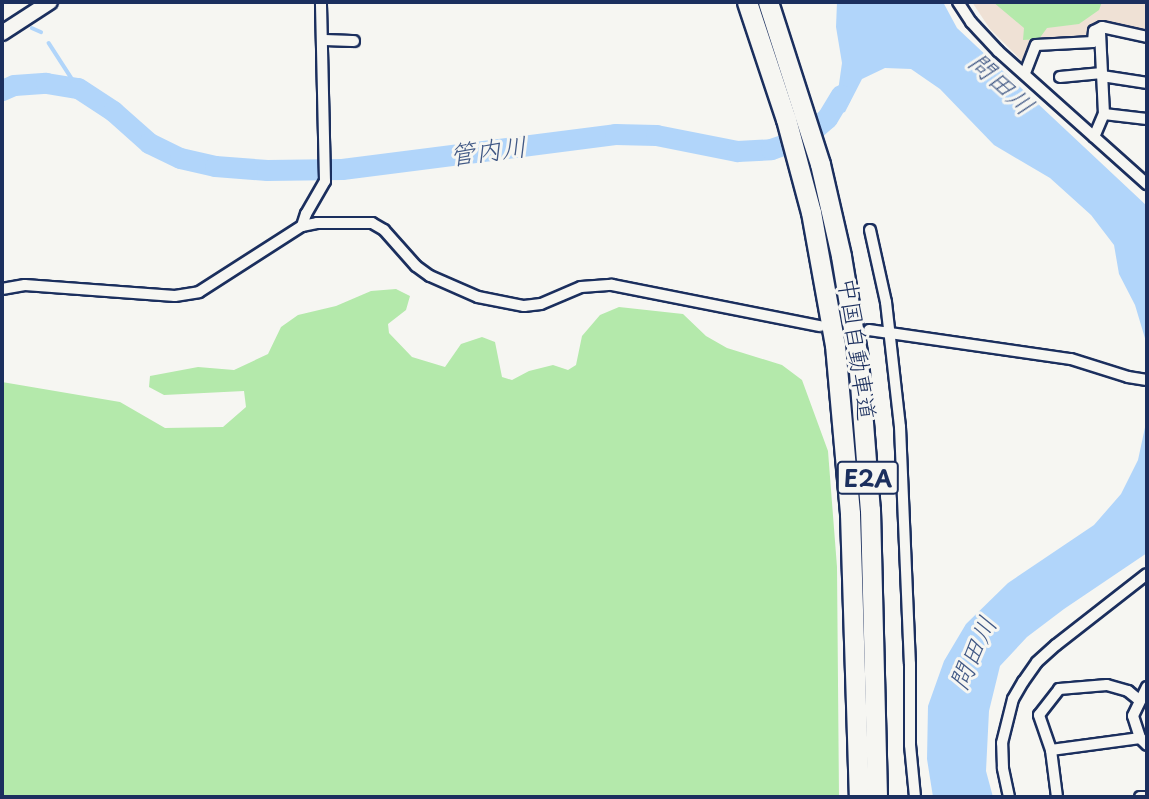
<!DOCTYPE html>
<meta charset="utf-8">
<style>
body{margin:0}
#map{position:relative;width:1149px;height:799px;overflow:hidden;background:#f6f6f2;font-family:"Playpen Sans","Klee One",sans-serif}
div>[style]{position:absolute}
.built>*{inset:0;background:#efe1d5}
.green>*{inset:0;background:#b4e9ab}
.water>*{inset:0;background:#b1d5fa}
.stream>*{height:3.5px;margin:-1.75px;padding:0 1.75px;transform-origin:1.75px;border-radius:1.75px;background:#b1d5fa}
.river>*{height:21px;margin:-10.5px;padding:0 10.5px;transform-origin:10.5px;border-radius:10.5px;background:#b1d5fa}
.roads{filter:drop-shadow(2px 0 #1b2f5e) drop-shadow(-2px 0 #1b2f5e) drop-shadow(0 2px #1b2f5e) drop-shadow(0 -2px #1b2f5e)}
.street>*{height:10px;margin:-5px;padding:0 5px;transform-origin:5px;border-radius:5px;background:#f6f6f2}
.secondary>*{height:14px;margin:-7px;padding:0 7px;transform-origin:7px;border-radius:7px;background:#f6f6f2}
.highway>*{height:19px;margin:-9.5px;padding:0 9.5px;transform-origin:9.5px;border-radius:9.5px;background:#f6f6f2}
span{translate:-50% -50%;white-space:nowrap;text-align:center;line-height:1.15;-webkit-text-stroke:6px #f6f6f2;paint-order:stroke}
.shield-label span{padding:2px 5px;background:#f6f6f2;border:2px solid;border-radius:5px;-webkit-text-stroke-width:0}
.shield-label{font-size:23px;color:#1b2f5e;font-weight:700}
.street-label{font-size:24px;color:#1b2f5e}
.water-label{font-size:26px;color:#405885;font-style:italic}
.frame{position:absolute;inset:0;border:4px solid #1b2f5e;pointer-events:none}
</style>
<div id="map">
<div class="built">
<i style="clip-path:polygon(972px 2px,1147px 2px,1147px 34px,1102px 24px,1087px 39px,1032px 41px,1022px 61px,990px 29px)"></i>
</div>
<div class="green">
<i style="clip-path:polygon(993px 2px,1102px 2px,1099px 10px,1079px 24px,1047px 28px,1039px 39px,1023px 40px,1024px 28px)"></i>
<i style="clip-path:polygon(396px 289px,410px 296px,406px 310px,388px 324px,389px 333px,412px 357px,445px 367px,461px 344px,482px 337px,495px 342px,502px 377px,512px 380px,529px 371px,553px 365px,568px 370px,576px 365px,582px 336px,600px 315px,619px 307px,683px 314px,706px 336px,727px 348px,782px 365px,802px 380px,828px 451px,837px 567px,839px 797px,2px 797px,2px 382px,120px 402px,165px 428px,223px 427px,246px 407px,244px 391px,164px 395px,149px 387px,150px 376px,198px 367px,234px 370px,268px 354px,281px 327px,298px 315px,336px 306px,371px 291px)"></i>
</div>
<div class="water">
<i style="clip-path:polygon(837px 2px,943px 2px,957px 28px,1147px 206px,1147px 345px,1135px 305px,1119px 274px,1114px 245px,1091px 215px,1050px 178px,994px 145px,940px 89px,911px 69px,885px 68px,862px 79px,845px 112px,827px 118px,838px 91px,842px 63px,836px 27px)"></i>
<i style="clip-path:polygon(1147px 418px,1147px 553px,1064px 609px,1027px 637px,1000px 666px,989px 711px,986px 771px,993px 797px,933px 797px,927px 759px,928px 706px,944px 661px,966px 624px,1008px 583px,1094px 525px,1121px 494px,1138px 460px)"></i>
</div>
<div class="stream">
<i style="left:32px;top:28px;width:10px;rotate:24deg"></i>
<i style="left:49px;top:43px;width:54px;rotate:57.2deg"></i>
</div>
<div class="river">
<i style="left:2px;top:90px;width:13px;rotate:-23deg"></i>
<i style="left:14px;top:85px;width:32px;rotate:-4deg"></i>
<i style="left:46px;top:83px;width:32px;rotate:9deg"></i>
<i style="left:78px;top:88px;width:42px;rotate:33.3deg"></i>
<i style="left:113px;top:111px;width:48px;rotate:41.6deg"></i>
<i style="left:149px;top:143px;width:34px;rotate:26deg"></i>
<i style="left:180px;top:158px;width:36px;rotate:13deg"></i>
<i style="left:215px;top:166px;width:52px;rotate:4.4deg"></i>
<i style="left:267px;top:170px;width:75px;rotate:-0.8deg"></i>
<i style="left:342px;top:169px;width:275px;rotate:-7.3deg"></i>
<i style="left:615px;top:134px;width:41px;rotate:1.4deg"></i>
<i style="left:656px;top:135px;width:83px;rotate:11.2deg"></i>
<i style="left:737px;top:151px;width:34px;rotate:-3deg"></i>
<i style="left:771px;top:149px;width:36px;rotate:-19deg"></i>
<i style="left:805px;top:137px;width:29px;rotate:-41deg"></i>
<i style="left:827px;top:118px;width:27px;rotate:-59deg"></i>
</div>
<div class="roads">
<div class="street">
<i style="left:958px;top:2px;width:24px;rotate:57deg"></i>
<i style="left:971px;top:22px;width:40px;rotate:47deg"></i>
<i style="left:998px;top:51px;width:200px;rotate:41.8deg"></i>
<i style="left:323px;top:40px;width:31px;rotate:2deg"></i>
<i style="left:1025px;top:73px;width:30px;rotate:-69deg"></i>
<i style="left:1036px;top:45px;width:57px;rotate:-3deg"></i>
<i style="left:1093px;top:42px;width:11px;rotate:-85deg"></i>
<i style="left:1094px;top:31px;width:9px;rotate:-27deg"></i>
<i style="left:1102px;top:27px;width:46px;rotate:12.5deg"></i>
<i style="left:1102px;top:76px;width:46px;rotate:8.8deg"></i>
<i style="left:1060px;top:77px;width:42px;rotate:-5.4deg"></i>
<i style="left:1104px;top:114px;width:43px;rotate:6.6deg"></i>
<i style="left:1094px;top:137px;width:25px;rotate:-67deg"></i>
<i style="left:1104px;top:114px;width:81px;rotate:-92.8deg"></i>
<i style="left:302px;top:226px;width:13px;rotate:-72deg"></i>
<i style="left:306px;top:214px;width:38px;rotate:-60deg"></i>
<i style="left:325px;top:181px;width:179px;rotate:-91.3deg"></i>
<i style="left:870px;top:230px;width:74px;rotate:77.5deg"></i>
<i style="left:886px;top:302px;width:126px;rotate:83.6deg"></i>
<i style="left:900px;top:427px;width:237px;rotate:87.6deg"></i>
<i style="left:910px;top:664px;width:81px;rotate:90deg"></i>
<i style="left:910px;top:745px;width:52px;rotate:84.5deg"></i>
<i style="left:2px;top:289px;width:23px;rotate:-10deg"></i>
<i style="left:25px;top:285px;width:150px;rotate:4.2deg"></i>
<i style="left:175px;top:296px;width:24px;rotate:-9deg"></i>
<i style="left:199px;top:292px;width:122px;rotate:-32.7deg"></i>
<i style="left:302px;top:226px;width:15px;rotate:-11deg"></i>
<i style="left:317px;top:223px;width:55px"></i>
<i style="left:372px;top:223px;width:14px;rotate:30deg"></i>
<i style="left:384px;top:230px;width:48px;rotate:48.4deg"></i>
<i style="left:416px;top:266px;width:17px;rotate:36deg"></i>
<i style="left:430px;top:276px;width:52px;rotate:23.6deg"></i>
<i style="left:478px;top:297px;width:47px;rotate:11.1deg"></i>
<i style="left:524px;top:306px;width:17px;rotate:-7deg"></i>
<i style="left:541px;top:304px;width:43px;rotate:-23deg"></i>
<i style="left:581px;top:287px;width:31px;rotate:-4deg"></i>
<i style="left:612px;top:285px;width:212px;rotate:11.2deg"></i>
<i style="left:869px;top:330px;width:204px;rotate:8.2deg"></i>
<i style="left:1071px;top:359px;width:60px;rotate:17.5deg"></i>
<i style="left:1128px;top:377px;width:19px;rotate:9deg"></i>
<i style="left:1147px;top:687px;width:32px;rotate:116deg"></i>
<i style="left:1133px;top:716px;width:23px;rotate:72deg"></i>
<i style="left:1140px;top:738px;width:10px;rotate:45deg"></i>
<i style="left:1051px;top:750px;width:90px;rotate:-7.7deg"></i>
<i style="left:1009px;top:797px;width:30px;rotate:-102deg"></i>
<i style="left:1003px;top:768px;width:25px;rotate:-92deg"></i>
<i style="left:1002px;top:743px;width:45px;rotate:-76deg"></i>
<i style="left:1013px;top:699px;width:20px;rotate:-60deg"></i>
<i style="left:1023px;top:682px;width:24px;rotate:-55deg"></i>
<i style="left:1037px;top:662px;width:25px;rotate:-42deg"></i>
<i style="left:1056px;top:645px;width:115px;rotate:-38deg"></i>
<i style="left:1057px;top:797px;width:47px;rotate:-97.3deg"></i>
<i style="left:1051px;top:750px;width:37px;rotate:-109deg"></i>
<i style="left:1039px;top:715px;width:33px;rotate:-52deg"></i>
<i style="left:1059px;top:689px;width:48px;rotate:-4.8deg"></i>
<i style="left:1107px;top:685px;width:22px;rotate:16deg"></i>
<i style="left:1128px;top:691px;width:14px;rotate:39deg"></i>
<i style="left:1140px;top:797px;width:7px"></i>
</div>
<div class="secondary">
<i style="left:2px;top:33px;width:57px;rotate:-32.9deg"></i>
</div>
<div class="highway">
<i style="left:747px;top:2px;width:123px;rotate:71.6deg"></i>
<i style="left:786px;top:119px;width:96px;rotate:75deg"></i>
<i style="left:811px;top:212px;width:135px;rotate:79.8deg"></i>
<i style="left:835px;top:345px;width:170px;rotate:84.9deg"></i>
<i style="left:850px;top:514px;width:283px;rotate:88.2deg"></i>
<i style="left:768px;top:2px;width:170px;rotate:72.2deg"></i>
<i style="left:820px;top:164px;width:94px;rotate:77.1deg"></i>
<i style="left:841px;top:256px;width:104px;rotate:80.6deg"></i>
<i style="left:858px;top:359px;width:151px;rotate:85.5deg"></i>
<i style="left:870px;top:510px;width:287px;rotate:88.6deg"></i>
</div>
</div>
<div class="shield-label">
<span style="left:868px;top:478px">E2A</span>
</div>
<div class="street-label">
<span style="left:858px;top:349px;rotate:82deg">中国自動車道</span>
</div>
<div class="water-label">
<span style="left:1002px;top:83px;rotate:43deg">問田川</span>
<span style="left:488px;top:150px;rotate:-7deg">管内川</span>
<span style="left:972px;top:653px;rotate:-65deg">問田川</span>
</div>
<div class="frame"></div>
</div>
